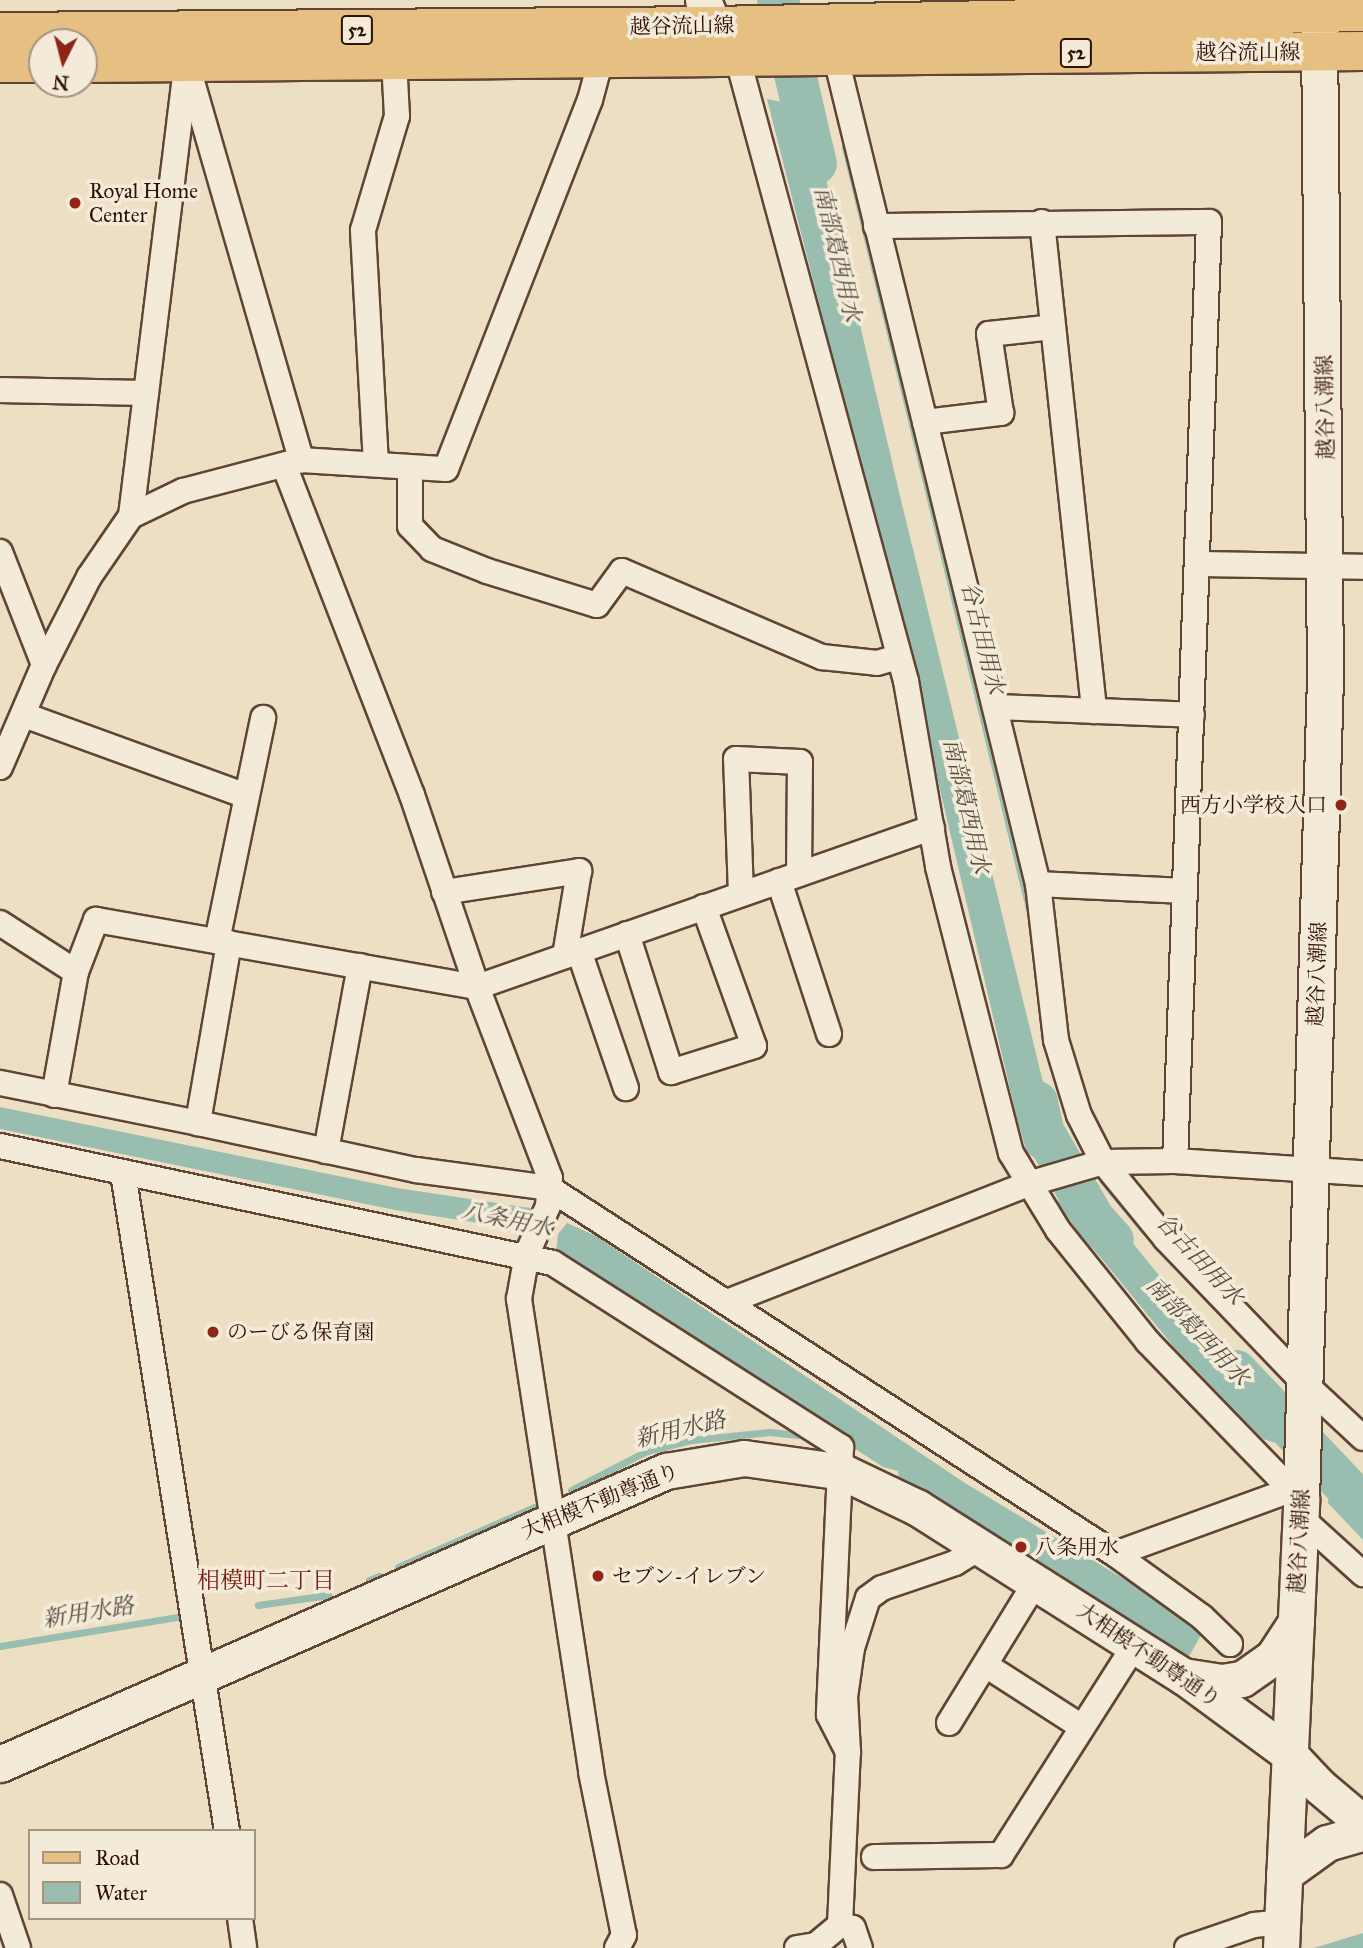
<!DOCTYPE html>
<meta charset="utf-8">
<style>
body{margin:0}
#map{position:relative;width:1363px;height:1948px;overflow:hidden;background:#ecdfc3;font-family:"IM FELL Great Primer","Noto Serif JP",serif}
div>[style]{position:absolute}
.water>*{inset:0;background:#99bdaf}
.stream>*{height:7px;margin:-3.5px;padding:0 3.5px;transform-origin:3.5px;border-radius:3.5px;background:#99bdaf}
.river>*{height:42px;margin:-21px;padding:0 21px;transform-origin:21px;border-radius:21px;background:#99bdaf}
.roads{filter:drop-shadow(2px 0 #604434) drop-shadow(-2px 0 #604434) drop-shadow(0 2px #604434) drop-shadow(0 -2px #604434)}
.street>*{height:24px;margin:-12px;padding:0 12px;transform-origin:12px;border-radius:12px;background:#f3ead8}
.secondary>*{height:35px;margin:-17.5px;padding:0 17.5px;transform-origin:17.5px;border-radius:17.5px;background:#f3ead8}
.primary>*{height:38px;margin:-19px;padding:0 19px;transform-origin:19px;border-radius:19px;background:#e6c082}
.dots>*{width:19px;height:19px;translate:-50% -50%;box-sizing:border-box;border:4px solid #f3ead8;border-radius:50%}
span{translate:-50% -50%;white-space:nowrap;text-align:center;line-height:1.15;-webkit-text-stroke:7px #f3ead8;paint-order:stroke}
.shield-label span{padding:2px 5px;background:#f3ead8;border:2px solid;border-radius:5px;-webkit-text-stroke-width:0}
.shield-label{font-size:19px;color:#311004;font-weight:700}
.street-label{font-size:21px;color:#311004}
.poi-label{font-size:21px;color:#311004}
.left{translate:0 -50%;text-align:left}
.right{translate:-100% -50%;text-align:right}
.water-label{font-size:23px;color:#554d40;font-style:italic}
.neighbourhood-label{font-size:23px;color:#7a1f14}
.legend{position:absolute;left:28px;top:1829px;width:228px;height:91px;box-sizing:border-box;background:#f3ead8;border:2px solid #a59383;margin:0;padding:9px 12px;list-style:none;font-size:21px;color:#311004}
.legend li{display:flex;align-items:center;gap:14px;height:35px}
.legend b{width:35px;border:2px solid #a59383}
.north{position:absolute;left:28px;top:28px;width:70px;height:70px;box-sizing:border-box;background:#f3ead8;border:2px solid #a59383;border-radius:50%;rotate:186deg;font-size:19px;font-weight:700;line-height:28px;text-align:center;color:#311004}
.north::after{content:'';display:block;margin:auto;width:24px;height:32px;background:#8f2418;clip-path:polygon(50% 0,100% 100%,50% 72%,0 100%)}
</style>
<div id="map">
<div class="water">
<i style="clip-path:polygon(767px 99px,811px 108px,819px 130px,818px 145px,900px 496px,1051px 1115px,1071px 1149px,1037px 1159px,1027px 1153px,1017px 1119px,914px 678px)"></i>
<i style="clip-path:polygon(0 1107px,397px 1188px,530px 1208px,524px 1230px,395px 1210px,0 1129px)"></i>
<i style="clip-path:polygon(1089px 1189px,1170px 1289px,1275px 1395px,1276px 1443px,1263px 1439px,1174px 1347px,1055px 1202px)"></i>
<i style="clip-path:polygon(567px 1223px,596px 1236px,965px 1483px,1205px 1628px,1188px 1658px,899px 1481px,898px 1471px,883px 1467px,556px 1252px,558px 1234px)"></i>
<i style="clip-path:polygon(1333px 1457px,1363px 1485px,1363px 1540px,1328px 1503px)"></i>
<i style="clip-path:polygon(1363px 1933px,1363px 1948px,1314px 1948px)"></i>
</div>
<div class="stream">
<i style="left:845px;top:147px;width:788px;rotate:76.42deg"></i>
<i style="left:1103px;top:1181px;width:67px;rotate:50.4deg"></i>
<i style="left:571px;top:1490px;width:85px;rotate:-27.2deg"></i>
<i style="left:647px;top:1451px;width:45px;rotate:-14deg"></i>
<i style="left:691px;top:1440px;width:79px;rotate:-5.8deg"></i>
<i style="left:770px;top:1432px;width:28px;rotate:6deg"></i>
<i style="left:798px;top:1435px;width:7px;rotate:-56deg"></i>
<i style="left:398px;top:1567px;width:149px;rotate:-23.8deg"></i>
<i style="left:369px;top:1580px;width:11px;rotate:-22deg"></i>
<i style="left:258px;top:1605px;width:71px;rotate:-8.1deg"></i>
<i style="left:0;top:1646px;width:185px;rotate:-9.3deg"></i>
</div>
<div class="river">
<i style="left:778px;top:0;width:168px;rotate:77deg"></i>
<i style="left:1037px;top:1102px;width:30px;rotate:78deg"></i>
<i style="left:1043px;top:1131px;width:102px;rotate:59.9deg"></i>
<i style="left:1094px;top:1219px;width:28px;rotate:48deg"></i>
<i style="left:1236px;top:1371px;width:185px;rotate:46.5deg"></i>
</div>
<div class="roads">
<div class="street">
<i style="left:835px;top:54px;width:854px;rotate:76.26deg"></i>
<i style="left:1038px;top:884px;width:146px;rotate:2.7deg"></i>
<i style="left:737px;top:56px;width:647px;rotate:74.87deg"></i>
<i style="left:906px;top:681px;width:189px;rotate:80.2deg"></i>
<i style="left:938px;top:867px;width:295px;rotate:75.7deg"></i>
<i style="left:1011px;top:1153px;width:90px;rotate:58.6deg"></i>
<i style="left:1058px;top:1230px;width:144px;rotate:51.2deg"></i>
<i style="left:1148px;top:1342px;width:220px;rotate:45.9deg"></i>
<i style="left:191px;top:78px;width:398px;rotate:73.9deg"></i>
<i style="left:1042px;top:222px;width:492px;rotate:83.9deg"></i>
<i style="left:876px;top:226px;width:333px;rotate:-0.7deg"></i>
<i style="left:1209px;top:222px;width:940px;rotate:92.07deg"></i>
<i style="left:1px;top:390px;width:145px;rotate:1.2deg"></i>
<i style="left:925px;top:422px;width:77px;rotate:-6.8deg"></i>
<i style="left:1001px;top:413px;width:80px;rotate:-98.6deg"></i>
<i style="left:989px;top:334px;width:64px;rotate:-6.2deg"></i>
<i style="left:376px;top:464px;width:234px;rotate:-93.2deg"></i>
<i style="left:363px;top:230px;width:119px;rotate:-73.4deg"></i>
<i style="left:397px;top:116px;width:56px;rotate:-93.1deg"></i>
<i style="left:284px;top:465px;width:354px;rotate:68.8deg"></i>
<i style="left:412px;top:795px;width:203px;rotate:71.3deg"></i>
<i style="left:477px;top:987px;width:204px;rotate:69.1deg"></i>
<i style="left:550px;top:1178px;width:28px;rotate:94deg"></i>
<i style="left:548px;top:1206px;width:52px;rotate:113.6deg"></i>
<i style="left:527px;top:1254px;width:46px;rotate:100.1deg"></i>
<i style="left:519px;top:1299px;width:478px;rotate:81.3deg"></i>
<i style="left:591px;top:1772px;width:166px;rotate:78.6deg"></i>
<i style="left:624px;top:1935px;width:15px;rotate:118deg"></i>
<i style="left:410px;top:468px;width:58px;rotate:90deg"></i>
<i style="left:410px;top:526px;width:32px;rotate:46deg"></i>
<i style="left:432px;top:549px;width:59px;rotate:21.8deg"></i>
<i style="left:487px;top:571px;width:115px;rotate:17.2deg"></i>
<i style="left:597px;top:605px;width:42px;rotate:-53.7deg"></i>
<i style="left:622px;top:571px;width:218px;rotate:23.3deg"></i>
<i style="left:822px;top:657px;width:55px;rotate:6.2deg"></i>
<i style="left:877px;top:663px;width:22px;rotate:-16deg"></i>
<i style="left:131px;top:516px;width:58px;rotate:-25.7deg"></i>
<i style="left:183px;top:491px;width:122px;rotate:-14.7deg"></i>
<i style="left:301px;top:460px;width:145px;rotate:3.6deg"></i>
<i style="left:446px;top:469px;width:396px;rotate:-68.7deg"></i>
<i style="left:590px;top:100px;width:42px;rotate:-75deg"></i>
<i style="left:0;top:552px;width:121px;rotate:68.7deg"></i>
<i style="left:1198px;top:564px;width:165px;rotate:1deg"></i>
<i style="left:996px;top:707px;width:196px;rotate:2.3deg"></i>
<i style="left:24px;top:715px;width:236px;rotate:20deg"></i>
<i style="left:0;top:767px;width:111px;rotate:-66.7deg"></i>
<i style="left:44px;top:665px;width:99px;rotate:-62.9deg"></i>
<i style="left:89px;top:577px;width:74px;rotate:-55.5deg"></i>
<i style="left:131px;top:516px;width:457px;rotate:-83deg"></i>
<i style="left:779px;top:881px;width:161px;rotate:71.9deg"></i>
<i style="left:1038px;top:884px;width:157px;rotate:83.4deg"></i>
<i style="left:1056px;top:1040px;width:78px;rotate:73deg"></i>
<i style="left:1079px;top:1115px;width:53px;rotate:62.9deg"></i>
<i style="left:1103px;top:1162px;width:99px;rotate:50.7deg"></i>
<i style="left:1166px;top:1239px;width:201px;rotate:46.2deg"></i>
<i style="left:1305px;top:1384px;width:79px;rotate:43deg"></i>
<i style="left:444px;top:892px;width:137px;rotate:-8.8deg"></i>
<i style="left:579px;top:871px;width:86px;rotate:99.4deg"></i>
<i style="left:741px;top:894px;width:135px;rotate:-92.1deg"></i>
<i style="left:736px;top:759px;width:64px;rotate:2.7deg"></i>
<i style="left:800px;top:762px;width:112px;rotate:90.5deg"></i>
<i style="left:0;top:923px;width:90px;rotate:32.8deg"></i>
<i style="left:627px;top:934px;width:145px;rotate:72.3deg"></i>
<i style="left:671px;top:1072px;width:87px;rotate:-17.4deg"></i>
<i style="left:754px;top:1046px;width:148px;rotate:-109.8deg"></i>
<i style="left:217px;top:941px;width:228px;rotate:-78.3deg"></i>
<i style="left:229px;top:943px;width:183px;rotate:99.8deg"></i>
<i style="left:198px;top:1123px;width:223px;rotate:12.2deg"></i>
<i style="left:416px;top:1170px;width:134px;rotate:7.7deg"></i>
<i style="left:549px;top:1188px;width:674px;rotate:32.89deg"></i>
<i style="left:1115px;top:1554px;width:187px;rotate:-20deg"></i>
<i style="left:579px;top:951px;width:145px;rotate:71.1deg"></i>
<i style="left:0;top:1083px;width:202px;rotate:11.4deg"></i>
<i style="left:54px;top:1095px;width:125px;rotate:-79.9deg"></i>
<i style="left:76px;top:972px;width:56px;rotate:-69deg"></i>
<i style="left:96px;top:920px;width:387px;rotate:10deg"></i>
<i style="left:477px;top:987px;width:482px;rotate:-19.3deg"></i>
<i style="left:0;top:1146px;width:565px;rotate:11.95deg"></i>
<i style="left:553px;top:1263px;width:342px;rotate:32.6deg"></i>
<i style="left:841px;top:1447px;width:268px;rotate:92.6deg"></i>
<i style="left:829px;top:1715px;width:42px;rotate:62.8deg"></i>
<i style="left:326px;top:1151px;width:188px;rotate:-79.6deg"></i>
<i style="left:123px;top:1173px;width:666px;rotate:81.02deg"></i>
<i style="left:727px;top:1302px;width:323px;rotate:-21.4deg"></i>
<i style="left:1028px;top:1184px;width:78px;rotate:-16.3deg"></i>
<i style="left:1103px;top:1162px;width:72px;rotate:-0.8deg"></i>
<i style="left:1175px;top:1161px;width:188px;rotate:3.7deg"></i>
<i style="left:1301px;top:1518px;width:84px;rotate:42.1deg"></i>
<i style="left:1115px;top:1554px;width:107px;rotate:35.9deg"></i>
<i style="left:1202px;top:1617px;width:39px;rotate:44deg"></i>
<i style="left:987px;top:1666px;width:113px;rotate:32.7deg"></i>
<i style="left:949px;top:1723px;width:168px;rotate:-58.4deg"></i>
<i style="left:874px;top:1857px;width:127px;rotate:-0.9deg"></i>
<i style="left:1001px;top:1855px;width:251px;rotate:-57.5deg"></i>
<i style="left:0;top:1895px;width:56px;rotate:71.2deg"></i>
<i style="left:240px;top:1918px;width:30px;rotate:82deg"></i>
<i style="left:840px;top:1925px;width:13px;rotate:13deg"></i>
<i style="left:853px;top:1928px;width:21px;rotate:71deg"></i>
<i style="left:797px;top:1948px;width:19px;rotate:-9deg"></i>
<i style="left:816px;top:1945px;width:31px;rotate:-40deg"></i>
<i style="left:840px;top:1925px;width:173px;rotate:-87.4deg"></i>
<i style="left:848px;top:1752px;width:55px;rotate:-93.1deg"></i>
<i style="left:845px;top:1697px;width:49px;rotate:-81.9deg"></i>
<i style="left:852px;top:1648px;width:52px;rotate:-72.3deg"></i>
<i style="left:868px;top:1598px;width:17px;rotate:-36deg"></i>
<i style="left:882px;top:1588px;width:77px;rotate:-18.9deg"></i>
<i style="left:955px;top:1563px;width:31px;rotate:-32deg"></i>
<i style="left:1187px;top:1948px;width:71px;rotate:-18.9deg"></i>
<i style="left:1254px;top:1925px;width:28px;rotate:-6deg"></i>
</div>
<div class="secondary">
<i style="left:703px;top:0;width:27px;rotate:68deg"></i>
<i style="left:713px;top:25px;width:29px;rotate:52deg"></i>
<i style="left:1183px;top:1676px;width:39px;rotate:9deg"></i>
<i style="left:1222px;top:1682px;width:20px;rotate:-9deg"></i>
<i style="left:1242px;top:1679px;width:38px;rotate:-35deg"></i>
<i style="left:1273px;top:1657px;width:42px;rotate:-56.7deg"></i>
<i style="left:0;top:1764px;width:728px;rotate:-23.75deg"></i>
<i style="left:666px;top:1471px;width:79px;rotate:-9.5deg"></i>
<i style="left:744px;top:1458px;width:100px;rotate:8deg"></i>
<i style="left:843px;top:1472px;width:83px;rotate:25.6deg"></i>
<i style="left:918px;top:1508px;width:314px;rotate:32.4deg"></i>
<i style="left:1183px;top:1676px;width:132px;rotate:36.3deg"></i>
<i style="left:1289px;top:1754px;width:44px;rotate:46.8deg"></i>
<i style="left:1319px;top:1786px;width:57px;rotate:40.1deg"></i>
<i style="left:1284px;top:1874px;width:53px;rotate:-35.8deg"></i>
<i style="left:1327px;top:1843px;width:37px;rotate:-16deg"></i>
<i style="left:1281px;top:1948px;width:448px;rotate:-87.4deg"></i>
<i style="left:1301px;top:1500px;width:822px;rotate:-88.33deg"></i>
<i style="left:1325px;top:678px;width:654px;rotate:-90.53deg"></i>
</div>
<div class="primary">
<i style="left:0;top:32px;width:715px;rotate:-0.48deg"></i>
<i style="left:715px;top:26px;width:648px;rotate:-1.24deg"></i>
<i style="left:0;top:63px;width:42px"></i>
<i style="left:84px;top:63px;width:1279px;rotate:-0.54deg"></i>
</div>
</div>
<div class="dots">
<i style="left:75px;top:203px;background:#8f2418"></i>
<i style="left:1341px;top:805px;background:#8f2418"></i>
<i style="left:213px;top:1332px;background:#8f2418"></i>
<i style="left:1021px;top:1547px;background:#8f2418"></i>
<i style="left:598px;top:1576px;background:#8f2418"></i>
</div>
<div class="shield-label">
<span style="left:357px;top:30px">52</span>
<span style="left:1076px;top:53px">52</span>
</div>
<div class="street-label">
<span style="left:682px;top:26px;rotate:-1deg">越谷流山線</span>
<span style="left:1248px;top:52px">越谷流山線</span>
<span style="left:1325px;top:407px;rotate:-91deg">越谷八潮線</span>
<span style="left:1317px;top:974px;rotate:-88deg">越谷八潮線</span>
<span style="left:600px;top:1501px;rotate:-22deg">大相模不動尊通り</span>
<span style="left:1299px;top:1541px;rotate:-87deg">越谷八潮線</span>
<span style="left:1149px;top:1655px;rotate:34deg">大相模不動尊通り</span>
</div>
<div class="poi-label">
<span class="left" style="left:89px;top:203px">Royal Home<br>Center</span>
<span class="right" style="left:1327px;top:805px">西方小学校入口</span>
<span class="left" style="left:227px;top:1332px">のーびる保育園</span>
<span class="left" style="left:1035px;top:1547px">八条用水</span>
<span class="left" style="left:612px;top:1576px">セブン-イレブン</span>
</div>
<div class="water-label">
<span style="left:838px;top:254px;rotate:77deg">南部葛西用水</span>
<span style="left:983px;top:638px;rotate:76deg">谷古田用水</span>
<span style="left:967px;top:806px;rotate:77deg">南部葛西用水</span>
<span style="left:507px;top:1219px;rotate:12deg">八条用水</span>
<span style="left:1200px;top:1259px;rotate:47deg">谷古田用水</span>
<span style="left:1198px;top:1331px;rotate:47deg">南部葛西用水</span>
<span style="left:680px;top:1429px;rotate:-13deg">新用水路</span>
<span style="left:88px;top:1612px;rotate:-9deg">新用水路</span>
</div>
<div class="neighbourhood-label">
<span style="left:266px;top:1580px">相模町二丁目</span>
</div>
<ul class="legend">
<li><b style="height:9px;background:#e6c082"></b>Road</li>
<li><b style="height:19px;background:#99bdaf"></b>Water</li>
</ul>
<div class="north">N</div>
</div>
